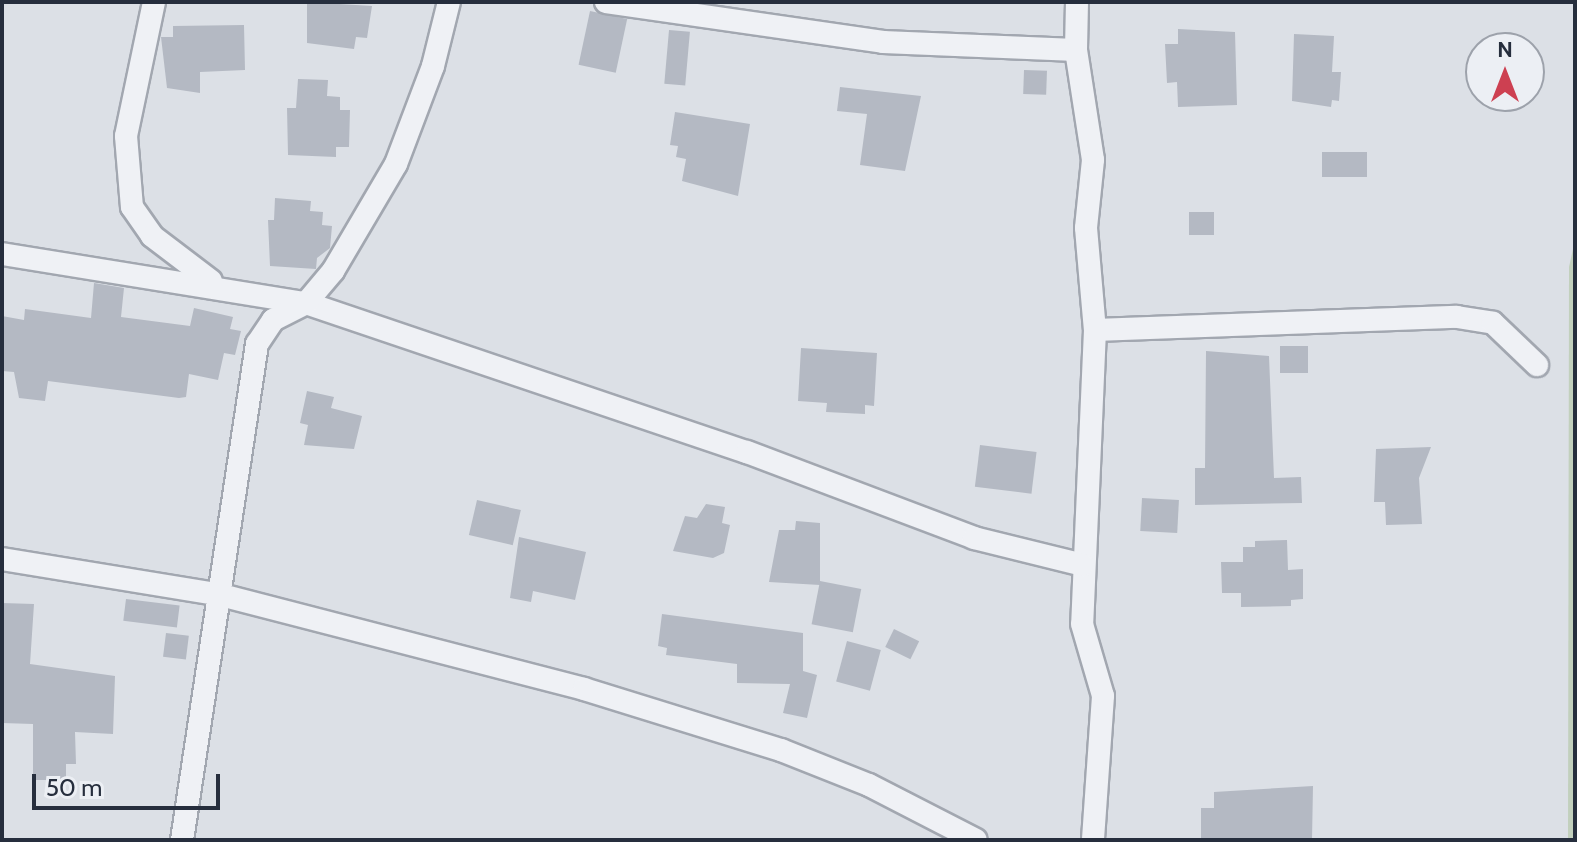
<!DOCTYPE html>
<style>
body{margin:0}
#map{position:relative;width:1577px;height:842px;overflow:hidden;background:#dce0e6;font-family:Cabin,sans-serif}
div>[style]{position:absolute}
.green>*{inset:0;background:#c2d0bd}
.building>*{inset:0;background:#b4b9c3;transform-origin:0 0}
.roads{filter:drop-shadow(2px 0 #a2a7b0) drop-shadow(-2px 0 #a2a7b0) drop-shadow(0 2px #a2a7b0) drop-shadow(0 -2px #a2a7b0)}
.street>*{height:22px;margin:-11px;padding:0 11px;transform-origin:11px;border-radius:11px;background:#eff1f5}
span{translate:-50% -50%;white-space:nowrap;text-align:center;line-height:1.15;-webkit-text-stroke:6px #eceff4;paint-order:stroke}
.frame{position:absolute;inset:0;border:4px solid #262e3d;pointer-events:none}
.north{position:absolute;left:1465px;top:32px;width:80px;height:80px;box-sizing:border-box;background:#eceff4;border:2px solid #9da2ab;border-radius:50%;rotate:0deg;font-size:22px;font-weight:700;line-height:32px;text-align:center;color:#262e3d}
.north::after{content:'';display:block;margin:auto;width:28px;height:36px;background:#cd4051;clip-path:polygon(50% 0,100% 100%,50% 72%,0 100%)}
.scale{position:absolute;left:32px;top:774px;width:188px;height:36px;box-sizing:border-box;border:4px solid #262e3d;border-top:0;padding-left:10px;font-size:24px;line-height:28px;white-space:nowrap;color:#262e3d;-webkit-text-stroke:6px #eceff4;paint-order:stroke}
</style>
<div id="map">
<div class="green">
<i style="clip-path:polygon(1575px 240px,1575px 840px,1568px 840px,1569px 267px)"></i>
</div>
<div class="building">
<i style="clip-path:polygon(307px 2px,372px 6px,367px 38px,356px 37px,354px 49px,307px 43px)"></i>
<i style="left:590px;top:11px;width:38px;height:55px;rotate:12deg"></i>
<i style="clip-path:polygon(244px 25px,245px 70px,200px 72px,200px 93px,167px 88px,161px 37px,173px 37px,173px 26px)"></i>
<i style="clip-path:polygon(1178px 29px,1235px 32px,1237px 105px,1178px 107px,1177px 82px,1167px 83px,1165px 44px,1178px 44px)"></i>
<i style="left:669px;top:30px;width:21px;height:54px;rotate:5deg"></i>
<i style="clip-path:polygon(1294px 34px,1334px 36px,1332px 72px,1341px 72px,1339px 101px,1332px 100px,1331px 107px,1292px 101px)"></i>
<i style="left:1024px;top:70px;width:23px;height:24px;rotate:2deg"></i>
<i style="clip-path:polygon(298px 79px,328px 80px,327px 96px,340px 97px,340px 110px,350px 110px,349px 147px,336px 147px,336px 157px,288px 155px,287px 108px,296px 108px)"></i>
<i style="clip-path:polygon(840px 87px,921px 96px,905px 171px,860px 165px,867px 114px,837px 111px)"></i>
<i style="clip-path:polygon(675px 112px,750px 124px,738px 196px,682px 181px,686px 159px,676px 157px,678px 146px,670px 145px)"></i>
<i style="left:1367px;top:152px;width:25px;height:45px;rotate:90deg"></i>
<i style="clip-path:polygon(275px 198px,311px 201px,310px 211px,323px 212px,322px 225px,332px 226px,330px 248px,317px 258px,316px 269px,270px 266px,268px 220px,274px 220px)"></i>
<i style="left:1189px;top:212px;width:25px;height:23px"></i>
<i style="clip-path:polygon(94px 283px,124px 288px,121px 317px,190px 326px,194px 308px,233px 317px,230px 329px,241px 331px,235px 355px,224px 353px,218px 380px,189px 374px,186px 397px,179px 398px,48px 381px,45px 401px,19px 398px,14px 372px,2px 371px,2px 316px,24px 320px,25px 309px,91px 318px)"></i>
<i style="left:1280px;top:346px;width:28px;height:27px"></i>
<i style="clip-path:polygon(801px 348px,877px 353px,874px 406px,865px 405px,865px 414px,826px 412px,827px 403px,798px 401px)"></i>
<i style="clip-path:polygon(1206px 351px,1269px 356px,1274px 478px,1301px 477px,1302px 503px,1195px 505px,1195px 468px,1205px 468px)"></i>
<i style="clip-path:polygon(307px 391px,334px 397px,331px 408px,362px 416px,354px 449px,304px 445px,308px 425px,300px 423px)"></i>
<i style="left:980px;top:445px;width:57px;height:42px;rotate:7deg"></i>
<i style="clip-path:polygon(1431px 447px,1419px 478px,1422px 524px,1386px 525px,1385px 502px,1374px 502px,1376px 449px)"></i>
<i style="left:1142px;top:498px;width:37px;height:33px;rotate:3deg"></i>
<i style="left:477px;top:500px;width:45px;height:36px;rotate:13deg"></i>
<i style="clip-path:polygon(706px 504px,725px 507px,722px 523px,730px 525px,724px 553px,713px 558px,673px 551px,685px 516px,697px 518px)"></i>
<i style="clip-path:polygon(796px 521px,820px 523px,820px 585px,769px 582px,779px 530px,795px 530px)"></i>
<i style="clip-path:polygon(519px 537px,586px 552px,575px 600px,533px 591px,531px 602px,510px 598px)"></i>
<i style="clip-path:polygon(1287px 540px,1288px 570px,1303px 569px,1303px 599px,1291px 600px,1291px 606px,1241px 607px,1241px 593px,1222px 593px,1221px 562px,1243px 562px,1243px 547px,1255px 547px,1255px 541px)"></i>
<i style="left:820px;top:581px;width:42px;height:44px;rotate:11deg"></i>
<i style="left:126px;top:599px;width:54px;height:22px;rotate:7deg"></i>
<i style="clip-path:polygon(2px 603px,34px 604px,30px 664px,115px 676px,113px 734px,75px 732px,76px 764px,66px 764px,66px 780px,33px 780px,33px 724px,2px 723px)"></i>
<i style="clip-path:polygon(662px 614px,803px 633px,803px 671px,817px 675px,807px 718px,783px 713px,790px 684px,737px 683px,737px 664px,666px 655px,667px 648px,658px 646px)"></i>
<i style="left:894px;top:629px;width:28px;height:20px;rotate:26deg"></i>
<i style="left:166px;top:633px;width:23px;height:24px;rotate:7deg"></i>
<i style="left:847px;top:641px;width:35px;height:42px;rotate:15deg"></i>
<i style="clip-path:polygon(1313px 786px,1312px 840px,1201px 840px,1201px 808px,1214px 808px,1214px 792px)"></i>
</div>
<div class="roads">
<div class="street">
<i style="left:154px;top:2px;width:137px;rotate:101.8deg"></i>
<i style="left:126px;top:136px;width:71px;rotate:85.2deg"></i>
<i style="left:132px;top:207px;width:35px;rotate:55deg"></i>
<i style="left:152px;top:236px;width:74px;rotate:37.3deg"></i>
<i style="left:606px;top:2px;width:280px;rotate:8.2deg"></i>
<i style="left:883px;top:42px;width:193px;rotate:2.4deg"></i>
<i style="left:1077px;top:2px;width:48px;rotate:91.2deg"></i>
<i style="left:1076px;top:50px;width:111px;rotate:81.2deg"></i>
<i style="left:1093px;top:160px;width:68px;rotate:95.9deg"></i>
<i style="left:1086px;top:228px;width:102px;rotate:85deg"></i>
<i style="left:1095px;top:330px;width:294px;rotate:92.5deg"></i>
<i style="left:1082px;top:624px;width:75px;rotate:73.7deg"></i>
<i style="left:1103px;top:696px;width:144px;rotate:94deg"></i>
<i style="left:2px;top:254px;width:308px;rotate:9.2deg"></i>
<i style="left:306px;top:303px;width:465px;rotate:18.7deg"></i>
<i style="left:747px;top:452px;width:243px;rotate:20.7deg"></i>
<i style="left:974px;top:538px;width:112px;rotate:13.9deg"></i>
<i style="left:1095px;top:330px;width:362px;rotate:-2.1deg"></i>
<i style="left:1457px;top:317px;width:36px;rotate:9deg"></i>
<i style="left:1493px;top:323px;width:61px;rotate:43.7deg"></i>
<i style="left:2px;top:559px;width:222px;rotate:9.3deg"></i>
<i style="left:221px;top:595px;width:375px;rotate:14.5deg"></i>
<i style="left:584px;top:689px;width:206px;rotate:17.2deg"></i>
<i style="left:781px;top:750px;width:95px;rotate:21.7deg"></i>
<i style="left:869px;top:785px;width:120px;rotate:27.2deg"></i>
<i style="left:182px;top:840px;width:502px;rotate:-81.4deg"></i>
<i style="left:257px;top:344px;width:29px;rotate:-56deg"></i>
<i style="left:273px;top:320px;width:37px;rotate:-27deg"></i>
<i style="left:306px;top:303px;width:42px;rotate:-49.8deg"></i>
<i style="left:333px;top:271px;width:124px;rotate:-59.5deg"></i>
<i style="left:396px;top:164px;width:105px;rotate:-69.3deg"></i>
<i style="left:433px;top:66px;width:66px;rotate:-76deg"></i>
</div>
</div>
<div class="frame"></div>
<div class="north">N</div>
<div class="scale">50 m</div>
</div>
